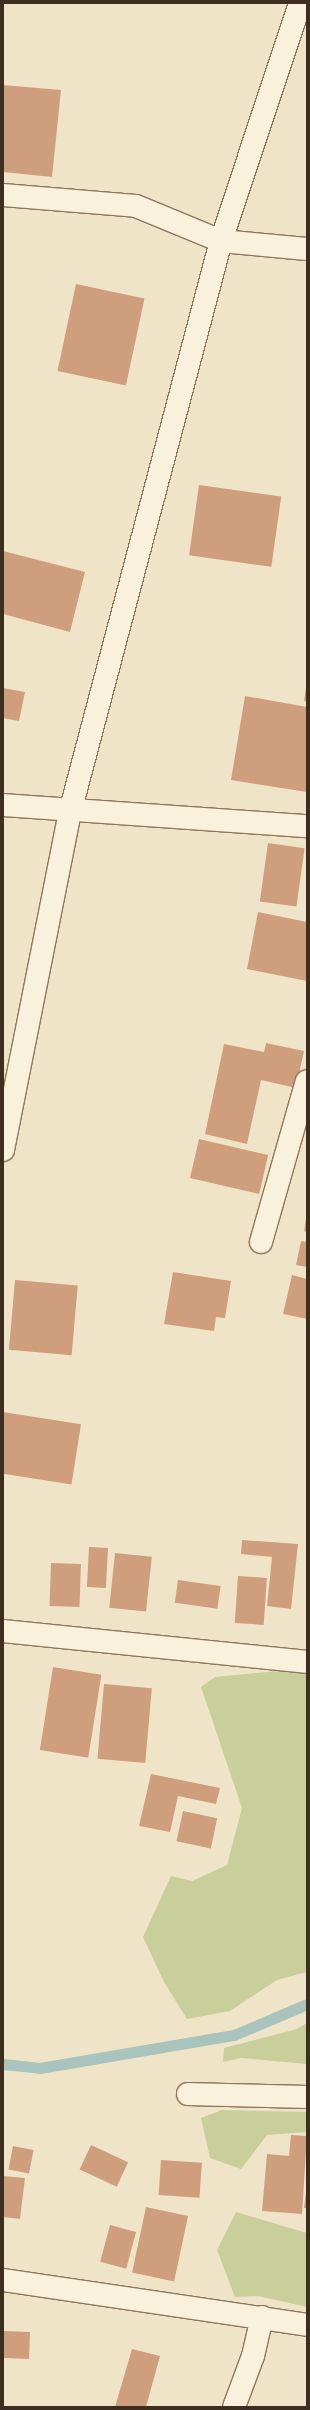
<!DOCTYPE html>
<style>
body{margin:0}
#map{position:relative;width:310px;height:2410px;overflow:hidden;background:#f0e4c8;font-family:"PT Serif",serif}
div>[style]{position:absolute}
.green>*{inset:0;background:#c9cf9b}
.stream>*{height:11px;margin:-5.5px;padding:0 5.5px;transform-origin:5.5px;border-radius:5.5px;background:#a9c4bc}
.building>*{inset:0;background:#cf9f7d;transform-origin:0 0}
.roads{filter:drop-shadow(1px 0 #8d765c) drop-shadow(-1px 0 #8d765c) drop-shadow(0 1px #8d765c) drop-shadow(0 -1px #8d765c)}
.minor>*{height:22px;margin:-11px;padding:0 11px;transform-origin:11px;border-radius:11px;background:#faf1dc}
span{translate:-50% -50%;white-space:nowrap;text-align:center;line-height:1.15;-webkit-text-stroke:3px #f7eed8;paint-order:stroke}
.frame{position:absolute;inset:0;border:4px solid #3d2e20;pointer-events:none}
</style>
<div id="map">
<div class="green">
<i style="clip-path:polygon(289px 1670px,307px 1674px,307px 1972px,277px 1980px,230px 2011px,187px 2019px,164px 1982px,143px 1937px,171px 1876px,192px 1881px,227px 1865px,242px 1808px,201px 1687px,215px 1677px)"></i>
<i style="clip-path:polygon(307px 2023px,307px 2064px,241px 2058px,223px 2062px,224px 2048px,297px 2029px)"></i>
<i style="clip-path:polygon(222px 2110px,307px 2112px,307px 2132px,267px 2135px,241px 2169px,210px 2158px,201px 2118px)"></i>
<i style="clip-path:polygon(236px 2212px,307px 2233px,307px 2307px,258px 2296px,235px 2297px,217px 2250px)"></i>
</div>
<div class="stream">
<i style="left:3px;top:2064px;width:37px;rotate:6deg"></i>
<i style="left:40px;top:2068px;width:197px;rotate:-9.7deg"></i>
<i style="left:234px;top:2035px;width:79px;rotate:-23deg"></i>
</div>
<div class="building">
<i style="clip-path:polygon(3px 85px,61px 90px,52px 177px,3px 172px)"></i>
<i style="left:76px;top:284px;width:70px;height:89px;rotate:12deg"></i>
<i style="left:199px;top:485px;width:83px;height:71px;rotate:8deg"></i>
<i style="clip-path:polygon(3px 551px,85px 572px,70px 632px,3px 614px)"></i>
<i style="clip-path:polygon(306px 687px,307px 687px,307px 701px,304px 701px)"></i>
<i style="clip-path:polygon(3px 688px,25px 692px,19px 721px,3px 718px)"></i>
<i style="clip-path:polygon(245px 696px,307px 707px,307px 792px,231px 780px)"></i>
<i style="left:268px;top:843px;width:37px;height:59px;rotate:8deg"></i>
<i style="clip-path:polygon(258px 912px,307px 922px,307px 981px,247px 969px)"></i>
<i style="clip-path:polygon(266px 1043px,304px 1051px,296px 1088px,261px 1080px,247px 1144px,205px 1134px,224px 1044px,264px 1052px)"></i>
<i style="left:199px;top:1139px;width:71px;height:40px;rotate:13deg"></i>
<i style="clip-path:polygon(306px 1219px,307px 1219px,307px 1232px,304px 1231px)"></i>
<i style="clip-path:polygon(301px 1241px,307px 1242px,307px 1267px,296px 1265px)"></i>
<i style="clip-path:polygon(173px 1272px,231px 1281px,225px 1318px,216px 1317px,214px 1331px,164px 1324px)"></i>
<i style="clip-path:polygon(292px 1275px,307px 1279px,307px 1319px,283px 1314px)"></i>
<i style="left:15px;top:1280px;width:63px;height:70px;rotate:5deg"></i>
<i style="left:3px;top:1412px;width:79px;height:61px;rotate:9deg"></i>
<i style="clip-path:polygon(242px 1540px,298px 1544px,291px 1609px,267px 1606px,272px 1557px,241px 1554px)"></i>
<i style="left:89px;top:1547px;width:19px;height:40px;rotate:3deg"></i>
<i style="left:115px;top:1553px;width:37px;height:55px;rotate:6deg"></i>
<i style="left:51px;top:1563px;width:30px;height:43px;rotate:2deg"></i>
<i style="left:238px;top:1576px;width:29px;height:47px;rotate:4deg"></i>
<i style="left:178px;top:1580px;width:43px;height:23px;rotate:8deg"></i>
<i style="left:53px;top:1667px;width:49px;height:84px;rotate:9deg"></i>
<i style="left:104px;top:1684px;width:48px;height:75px;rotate:5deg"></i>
<i style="clip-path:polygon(151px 1774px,220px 1788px,216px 1804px,178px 1796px,170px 1832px,139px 1826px)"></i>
<i style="left:183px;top:1811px;width:35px;height:31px;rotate:12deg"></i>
<i style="clip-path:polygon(291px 2135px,307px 2136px,302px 2214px,262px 2211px,267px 2154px,289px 2156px)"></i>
<i style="left:91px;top:2145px;width:41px;height:27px;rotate:25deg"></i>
<i style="left:13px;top:2146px;width:21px;height:24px;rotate:11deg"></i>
<i style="left:161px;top:2160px;width:41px;height:35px;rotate:4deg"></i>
<i style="clip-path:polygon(3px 2176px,25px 2178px,20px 2219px,3px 2217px)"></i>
<i style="clip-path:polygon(306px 2192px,307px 2192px,307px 2208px,304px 2208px)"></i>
<i style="left:146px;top:2207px;width:43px;height:67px;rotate:12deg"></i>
<i style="left:110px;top:2225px;width:27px;height:38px;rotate:15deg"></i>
<i style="left:3px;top:2331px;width:27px;height:27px;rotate:2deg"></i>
<i style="clip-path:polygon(132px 2349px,160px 2356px,146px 2407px,115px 2407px)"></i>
</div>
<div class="roads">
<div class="minor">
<i style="left:3px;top:195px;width:133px;rotate:4.7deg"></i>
<i style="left:136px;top:206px;width:92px;rotate:22.4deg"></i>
<i style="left:221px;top:241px;width:86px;rotate:5.3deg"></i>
<i style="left:3px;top:805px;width:305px;rotate:4deg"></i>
<i style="left:3px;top:1150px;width:345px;rotate:-78.8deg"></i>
<i style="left:70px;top:812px;width:591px;rotate:-75.19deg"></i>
<i style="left:221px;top:241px;width:251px;rotate:-71.6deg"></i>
<i style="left:261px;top:1242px;width:167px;rotate:-74.1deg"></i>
<i style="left:3px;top:1631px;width:306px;rotate:5.8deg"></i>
<i style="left:188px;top:2094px;width:119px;rotate:1.4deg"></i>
<i style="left:3px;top:2280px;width:307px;rotate:8.4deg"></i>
<i style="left:234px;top:2407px;width:54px;rotate:-69.6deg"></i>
<i style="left:253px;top:2356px;width:40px;rotate:-77deg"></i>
</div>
</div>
<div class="frame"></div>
</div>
